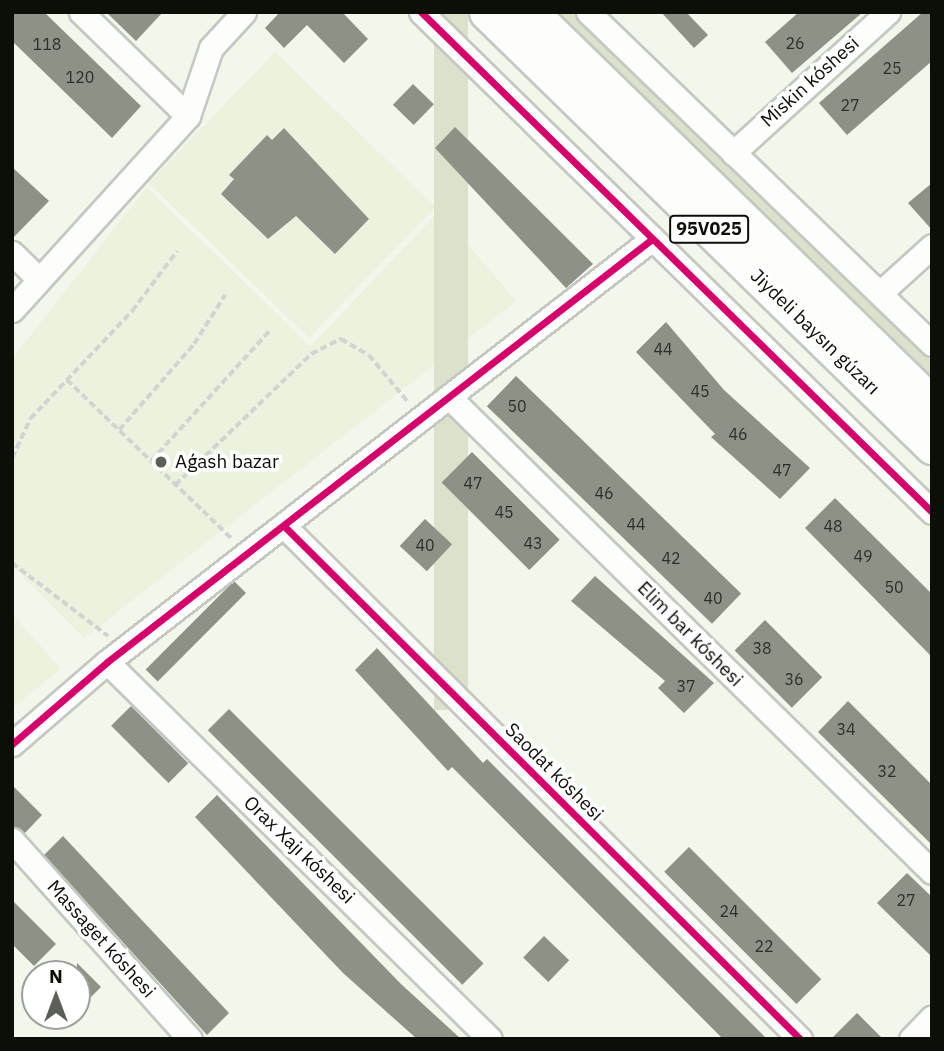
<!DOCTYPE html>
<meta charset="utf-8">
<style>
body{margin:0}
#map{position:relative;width:944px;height:1051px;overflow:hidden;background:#f2f6eb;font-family:"IBM Plex Sans",sans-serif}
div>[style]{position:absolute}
.built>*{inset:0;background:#ebf2de;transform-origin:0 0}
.green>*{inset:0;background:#dae2cc;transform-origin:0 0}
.building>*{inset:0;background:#8e9286;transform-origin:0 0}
.path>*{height:3.5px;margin-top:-1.75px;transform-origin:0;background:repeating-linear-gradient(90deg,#d3d4d2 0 7px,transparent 0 10.5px)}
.roads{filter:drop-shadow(2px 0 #c5c8c1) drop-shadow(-2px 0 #c5c8c1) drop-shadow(0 2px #c5c8c1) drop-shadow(0 -2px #c5c8c1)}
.street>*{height:23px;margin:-11.5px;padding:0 11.5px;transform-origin:11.5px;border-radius:11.5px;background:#fdfefc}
.primary>*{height:35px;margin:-17.5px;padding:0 17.5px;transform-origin:17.5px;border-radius:17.5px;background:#fdfefc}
.cycleway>*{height:7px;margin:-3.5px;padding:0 3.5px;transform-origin:3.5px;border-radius:3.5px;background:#d6006c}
.dots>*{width:19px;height:19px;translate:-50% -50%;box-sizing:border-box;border:4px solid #fff;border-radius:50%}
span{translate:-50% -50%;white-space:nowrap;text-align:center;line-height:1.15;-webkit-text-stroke:7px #fff;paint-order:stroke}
.number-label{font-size:16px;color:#2c2f28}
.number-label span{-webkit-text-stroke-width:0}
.shield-label span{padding:2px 5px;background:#fff;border:2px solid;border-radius:5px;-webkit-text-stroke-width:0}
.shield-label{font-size:18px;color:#0c0e08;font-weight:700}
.street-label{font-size:19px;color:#0c0e08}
.poi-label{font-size:19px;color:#0c0e08}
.left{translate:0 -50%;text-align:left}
.frame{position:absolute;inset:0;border:14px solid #0c0e08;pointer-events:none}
.north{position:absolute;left:21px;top:960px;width:70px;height:70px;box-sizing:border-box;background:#fff;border:2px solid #9e9f9c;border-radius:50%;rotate:0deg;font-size:19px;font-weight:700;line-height:28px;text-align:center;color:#0c0e08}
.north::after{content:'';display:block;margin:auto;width:24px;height:32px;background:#5c5f57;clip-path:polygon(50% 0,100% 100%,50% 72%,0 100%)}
</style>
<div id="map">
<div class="built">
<i style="left:275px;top:52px;width:223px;height:182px;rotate:44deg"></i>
<i style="clip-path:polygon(147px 187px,310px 347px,439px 211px,516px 301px,84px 638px,12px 565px,12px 359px)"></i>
<i style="clip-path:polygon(12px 614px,61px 669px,12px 708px)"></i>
</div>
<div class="green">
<i style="left:434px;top:12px;width:34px;height:698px"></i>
<i style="clip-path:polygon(554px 12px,573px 12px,932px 361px,932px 384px)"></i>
</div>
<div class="building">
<i style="clip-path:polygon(12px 12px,44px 12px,141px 106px,112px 138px,12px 41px)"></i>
<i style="clip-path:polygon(106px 12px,163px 12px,136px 41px)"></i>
<i style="clip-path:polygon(280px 12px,342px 12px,368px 39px,344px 63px,307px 25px,284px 48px,265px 28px)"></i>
<i style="clip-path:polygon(661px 12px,686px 12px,708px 35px,694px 48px)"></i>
<i style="clip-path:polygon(799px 12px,863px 12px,792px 73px,765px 42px)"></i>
<i style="clip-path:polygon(923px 12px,932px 12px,932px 61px,847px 135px,819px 103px)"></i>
<i style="left:413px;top:84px;width:29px;height:29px;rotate:44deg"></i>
<i style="clip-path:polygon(455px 127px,593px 264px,566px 288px,435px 148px)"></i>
<i style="clip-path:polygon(284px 128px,369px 219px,335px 254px,296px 216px,268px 239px,221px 194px,234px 179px,229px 175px,267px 135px,272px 140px)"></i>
<i style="clip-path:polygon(12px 167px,49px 201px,12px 239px)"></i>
<i style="clip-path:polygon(932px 183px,932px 230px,908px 203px)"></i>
<i style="clip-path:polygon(666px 322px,724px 390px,810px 468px,780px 499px,711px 437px,715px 434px,636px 352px)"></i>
<i style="left:516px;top:376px;width:313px;height:42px;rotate:44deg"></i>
<i style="left:472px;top:452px;width:124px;height:43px;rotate:45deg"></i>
<i style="clip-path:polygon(835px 498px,932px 594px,932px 657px,805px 528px)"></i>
<i style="left:425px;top:519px;width:37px;height:37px;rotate:43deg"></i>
<i style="clip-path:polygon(595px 576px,714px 683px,684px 713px,658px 688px,665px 681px,571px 601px)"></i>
<i style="left:234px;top:581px;width:17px;height:125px;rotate:45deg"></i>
<i style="left:765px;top:620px;width:81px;height:43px;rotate:45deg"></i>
<i style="clip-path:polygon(377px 648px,483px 763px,487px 759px,767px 1039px,723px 1039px,452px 767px,448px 771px,355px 670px)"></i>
<i style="clip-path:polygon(848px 701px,932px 785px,932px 845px,818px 732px)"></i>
<i style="left:131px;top:706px;width:81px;height:28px;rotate:45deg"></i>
<i style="left:229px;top:709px;width:360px;height:30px;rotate:45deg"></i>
<i style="clip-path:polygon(12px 785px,42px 815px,25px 833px,12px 826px)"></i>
<i style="clip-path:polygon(217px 795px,401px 984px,461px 1039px,417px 1039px,343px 973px,195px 817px)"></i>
<i style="clip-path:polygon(63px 836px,229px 1013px,207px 1035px,44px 855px)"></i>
<i style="left:689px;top:847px;width:187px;height:35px;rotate:45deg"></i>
<i style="clip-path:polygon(907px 873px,932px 897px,932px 957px,877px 903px)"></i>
<i style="clip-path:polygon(12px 900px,56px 944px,34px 966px,12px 944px)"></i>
<i style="left:544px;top:936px;width:35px;height:30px;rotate:44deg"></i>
<i style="clip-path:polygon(77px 963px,101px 987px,77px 1011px)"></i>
<i style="clip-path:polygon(857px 1013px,883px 1039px,831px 1039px)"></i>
</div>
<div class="path">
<i style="left:67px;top:380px;width:229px;rotate:43.9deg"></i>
<i style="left:119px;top:430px;width:114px;rotate:-48.9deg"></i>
<i style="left:194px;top:344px;width:58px;rotate:-57.7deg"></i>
<i style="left:12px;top:458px;width:43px;rotate:-65.2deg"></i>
<i style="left:30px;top:419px;width:149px;rotate:-46.6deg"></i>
<i style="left:132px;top:311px;width:75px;rotate:-53.1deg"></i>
<i style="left:151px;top:461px;width:177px;rotate:-47.7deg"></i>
<i style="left:175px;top:485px;width:189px;rotate:-43.9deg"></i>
<i style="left:311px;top:354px;width:34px;rotate:-27deg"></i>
<i style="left:341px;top:339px;width:32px;rotate:30deg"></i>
<i style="left:369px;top:355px;width:62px;rotate:50.2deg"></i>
<i style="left:12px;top:563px;width:121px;rotate:37.2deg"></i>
</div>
<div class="roads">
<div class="street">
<i style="left:81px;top:12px;width:149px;rotate:44.2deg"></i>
<i style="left:421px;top:12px;width:715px;rotate:44.38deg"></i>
<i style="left:588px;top:12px;width:478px;rotate:44deg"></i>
<i style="left:733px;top:153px;width:210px;rotate:-42.3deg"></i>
<i style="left:12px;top:253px;width:36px;rotate:44deg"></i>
<i style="left:880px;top:293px;width:70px;rotate:-42.1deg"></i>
<i style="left:12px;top:310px;width:262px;rotate:-47.8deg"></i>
<i style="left:188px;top:116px;width:72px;rotate:-71.3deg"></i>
<i style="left:211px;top:48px;width:49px;rotate:-47.5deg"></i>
<i style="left:449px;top:397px;width:677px;rotate:44.52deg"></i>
<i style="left:286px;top:528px;width:725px;rotate:44.83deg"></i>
<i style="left:107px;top:662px;width:537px;rotate:44.55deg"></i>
<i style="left:12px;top:744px;width:125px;rotate:-40.8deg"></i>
<i style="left:107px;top:662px;width:690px;rotate:-37.82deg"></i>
<i style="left:12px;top:840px;width:267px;rotate:48.2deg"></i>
<i style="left:911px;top:1039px;width:30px;rotate:-46deg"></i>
</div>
<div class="primary">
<i style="left:487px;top:12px;width:622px;rotate:44.28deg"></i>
<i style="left:530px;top:12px;width:561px;rotate:44.28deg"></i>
</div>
</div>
<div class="cycleway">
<i style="left:421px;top:12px;width:715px;rotate:44.38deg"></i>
<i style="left:286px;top:528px;width:725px;rotate:44.83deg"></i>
<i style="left:12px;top:744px;width:125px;rotate:-40.8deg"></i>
<i style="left:107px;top:662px;width:690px;rotate:-37.82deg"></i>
</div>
<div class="dots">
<i style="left:161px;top:462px;background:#5c5f57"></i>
</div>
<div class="number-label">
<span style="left:795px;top:43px">26</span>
<span style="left:47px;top:44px">118</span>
<span style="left:892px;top:68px">25</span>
<span style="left:80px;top:77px">120</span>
<span style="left:850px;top:105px">27</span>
<span style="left:663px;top:349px">44</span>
<span style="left:700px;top:391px">45</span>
<span style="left:517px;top:406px">50</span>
<span style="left:738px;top:434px">46</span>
<span style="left:782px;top:470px">47</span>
<span style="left:473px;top:483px">47</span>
<span style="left:604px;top:493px">46</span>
<span style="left:504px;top:512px">45</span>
<span style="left:636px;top:524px">44</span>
<span style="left:833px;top:526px">48</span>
<span style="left:533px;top:543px">43</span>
<span style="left:425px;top:545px">40</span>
<span style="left:863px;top:556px">49</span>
<span style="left:671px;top:558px">42</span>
<span style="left:894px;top:587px">50</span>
<span style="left:713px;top:598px">40</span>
<span style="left:762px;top:648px">38</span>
<span style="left:794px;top:679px">36</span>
<span style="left:686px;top:686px">37</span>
<span style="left:846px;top:729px">34</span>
<span style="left:887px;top:771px">32</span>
<span style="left:906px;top:900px">27</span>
<span style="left:729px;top:911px">24</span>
<span style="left:764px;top:946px">22</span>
</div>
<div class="shield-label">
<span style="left:709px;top:229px">95V025</span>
</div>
<div class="street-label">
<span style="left:810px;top:82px;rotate:-42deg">Miskin kóshesi</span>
<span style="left:815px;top:332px;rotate:44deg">Jiydeli baysın gúzarı</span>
<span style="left:690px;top:634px;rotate:45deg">Elim bar kóshesi</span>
<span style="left:554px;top:772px;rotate:45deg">Saodat kóshesi</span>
<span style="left:299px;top:850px;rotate:44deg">Orax Xajı kóshesi</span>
<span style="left:101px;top:939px;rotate:48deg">Massaget kóshesi</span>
</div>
<div class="poi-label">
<span class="left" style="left:175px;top:462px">Aǵash bazar</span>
</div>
<div class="frame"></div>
<div class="north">N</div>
</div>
